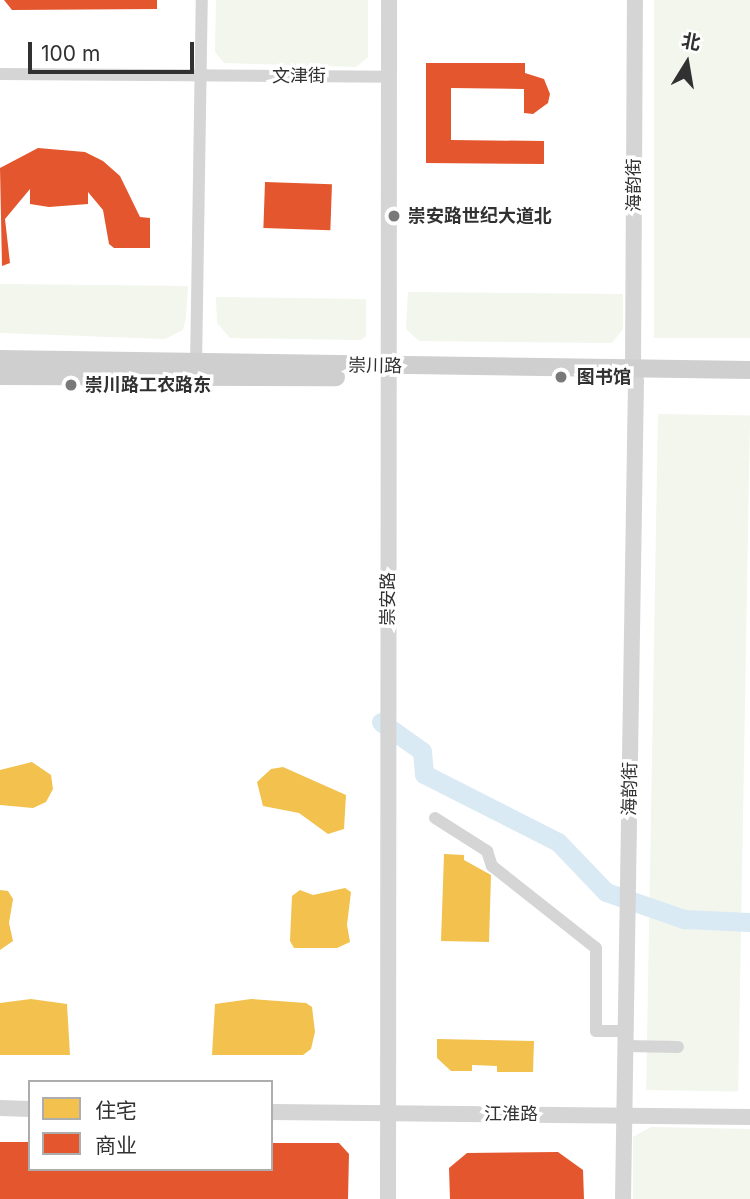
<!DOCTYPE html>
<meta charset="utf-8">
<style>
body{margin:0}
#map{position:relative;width:750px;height:1199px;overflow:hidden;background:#fff;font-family:Inter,"Noto Sans SC",sans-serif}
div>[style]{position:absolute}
.green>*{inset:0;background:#f2f6ed;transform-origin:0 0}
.homes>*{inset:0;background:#f2c14e}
.shops>*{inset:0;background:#e4572e;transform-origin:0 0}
.river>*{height:19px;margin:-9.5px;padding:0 9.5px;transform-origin:9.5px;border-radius:9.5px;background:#d9eaf4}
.minor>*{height:12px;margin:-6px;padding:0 6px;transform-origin:6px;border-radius:6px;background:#d5d5d5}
.tertiary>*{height:16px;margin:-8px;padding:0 8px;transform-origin:8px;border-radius:8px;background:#d5d5d5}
.secondary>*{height:18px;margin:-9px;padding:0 9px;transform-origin:9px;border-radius:9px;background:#cfcfcf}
.dots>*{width:19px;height:19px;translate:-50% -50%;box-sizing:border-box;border:4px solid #fff;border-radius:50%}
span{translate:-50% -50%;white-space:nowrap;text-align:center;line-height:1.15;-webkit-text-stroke:7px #fff;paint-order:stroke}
.street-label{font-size:18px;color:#313131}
.poi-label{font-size:18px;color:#313131;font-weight:700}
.left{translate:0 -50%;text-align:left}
.legend{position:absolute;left:28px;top:1080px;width:245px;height:91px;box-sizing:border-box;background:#fff;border:2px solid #adadad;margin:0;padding:9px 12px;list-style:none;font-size:21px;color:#313131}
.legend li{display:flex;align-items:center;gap:14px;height:35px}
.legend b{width:35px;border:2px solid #adadad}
.north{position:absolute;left:652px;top:28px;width:70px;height:70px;-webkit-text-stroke:5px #fff;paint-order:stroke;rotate:11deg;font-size:19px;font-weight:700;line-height:28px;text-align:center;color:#313131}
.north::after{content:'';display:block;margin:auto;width:24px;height:32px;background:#313131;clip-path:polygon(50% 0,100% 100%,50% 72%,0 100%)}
.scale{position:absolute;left:28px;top:42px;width:166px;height:32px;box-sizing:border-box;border:4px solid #313131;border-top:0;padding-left:9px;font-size:21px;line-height:24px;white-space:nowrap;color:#313131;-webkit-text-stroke:5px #fff;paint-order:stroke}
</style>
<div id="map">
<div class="green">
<i style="clip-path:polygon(216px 0,368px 0,368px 57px,356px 67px,224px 63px,215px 52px)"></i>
<i style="left:654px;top:0;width:96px;height:338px"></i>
<i style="clip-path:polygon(0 284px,188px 286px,186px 317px,183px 330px,165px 339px,0 333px)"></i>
<i style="clip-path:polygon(408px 292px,623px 294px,623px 329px,612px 343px,419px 341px,406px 329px)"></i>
<i style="clip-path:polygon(216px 297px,366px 299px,366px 336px,361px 340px,230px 338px,217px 323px)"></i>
<i style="left:658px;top:414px;width:92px;height:676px;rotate:1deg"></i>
<i style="clip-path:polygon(651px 1127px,750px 1129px,750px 1199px,633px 1199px,633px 1137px)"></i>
</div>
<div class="homes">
<i style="clip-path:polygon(32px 762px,51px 775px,53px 789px,46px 802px,33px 808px,0 805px,0 770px)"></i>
<i style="clip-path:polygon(283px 767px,346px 795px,344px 829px,328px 834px,299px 813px,263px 806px,257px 782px,271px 769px)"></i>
<i style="clip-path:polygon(444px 854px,464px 855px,464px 860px,491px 875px,489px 942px,441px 941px)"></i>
<i style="clip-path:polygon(345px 888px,351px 892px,347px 925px,350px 942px,337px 948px,294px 948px,290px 941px,292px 896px,300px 890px,313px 895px)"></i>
<i style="clip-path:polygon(0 890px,8px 891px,13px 899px,9px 923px,13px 941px,0 950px)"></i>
<i style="clip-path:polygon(31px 999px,67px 1004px,70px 1055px,0 1055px,0 1003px)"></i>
<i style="clip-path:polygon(251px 999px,306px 1003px,312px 1007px,315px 1032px,311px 1049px,303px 1055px,212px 1055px,215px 1004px)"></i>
<i style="clip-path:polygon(437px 1039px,534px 1041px,533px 1072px,497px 1072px,497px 1066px,472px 1065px,472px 1071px,451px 1071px,437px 1058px)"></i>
</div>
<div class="shops">
<i style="clip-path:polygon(4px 0,157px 0,157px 9px,12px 10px)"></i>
<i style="clip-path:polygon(426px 63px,525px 63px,525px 73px,544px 79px,550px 94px,548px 103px,533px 114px,524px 113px,524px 89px,451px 88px,451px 140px,544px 141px,544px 164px,426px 163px)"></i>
<i style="clip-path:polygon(38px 148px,85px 152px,103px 161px,120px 176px,140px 217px,150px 218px,150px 248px,114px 248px,109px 244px,103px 210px,88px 192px,88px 204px,49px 207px,30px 204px,30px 189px,5px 219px,10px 263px,2px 266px,0 168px)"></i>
<i style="left:265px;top:182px;width:67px;height:46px;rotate:2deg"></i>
<i style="clip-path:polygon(0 1142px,30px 1142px,30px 1169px,271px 1169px,271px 1143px,339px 1143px,349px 1154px,348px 1199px,0 1199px)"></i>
<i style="clip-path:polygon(558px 1152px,583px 1170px,584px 1199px,450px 1199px,449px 1168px,467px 1153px)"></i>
</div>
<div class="river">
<i style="left:381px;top:722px;width:50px;rotate:35.3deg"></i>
<i style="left:422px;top:751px;width:23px;rotate:85deg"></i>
<i style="left:424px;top:774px;width:150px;rotate:26.9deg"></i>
<i style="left:558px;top:842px;width:69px;rotate:46.2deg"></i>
<i style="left:606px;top:892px;width:83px;rotate:19.1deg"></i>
<i style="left:684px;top:919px;width:66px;rotate:2.6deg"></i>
</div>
<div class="minor">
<i style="left:0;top:74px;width:389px;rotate:0.4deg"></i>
<i style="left:196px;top:367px;width:367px;rotate:-89.1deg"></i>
<i style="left:435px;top:818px;width:62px;rotate:32.4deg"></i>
<i style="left:487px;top:851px;width:16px;rotate:72deg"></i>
<i style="left:492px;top:866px;width:132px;rotate:38.3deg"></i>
<i style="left:596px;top:948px;width:83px;rotate:90deg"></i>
<i style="left:596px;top:1031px;width:31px"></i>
<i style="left:626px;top:1046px;width:52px;rotate:1.1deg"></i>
</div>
<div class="tertiary">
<i style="left:633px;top:370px;width:370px;rotate:-89.7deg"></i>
<i style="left:0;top:1108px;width:30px;rotate:2deg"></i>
<i style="left:271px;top:1112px;width:479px;rotate:0.6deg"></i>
<i style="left:388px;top:1199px;width:1199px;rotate:-89.95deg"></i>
<i style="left:623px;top:1199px;width:819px;rotate:-89.09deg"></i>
</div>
<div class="secondary">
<i style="left:0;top:359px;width:750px;rotate:0.84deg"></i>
<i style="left:0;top:376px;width:336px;rotate:0.2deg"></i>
</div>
<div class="dots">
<i style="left:394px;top:216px;background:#797979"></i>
<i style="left:561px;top:377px;background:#797979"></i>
<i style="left:71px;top:385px;background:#797979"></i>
</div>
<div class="street-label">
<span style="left:299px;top:76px">文津街</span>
<span style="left:634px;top:185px;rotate:-90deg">海韵街</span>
<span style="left:375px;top:366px;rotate:1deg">崇川路</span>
<span style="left:388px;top:599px;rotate:-90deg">崇安路</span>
<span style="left:630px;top:789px;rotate:-89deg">海韵街</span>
<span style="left:511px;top:1114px">江淮路</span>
</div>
<div class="poi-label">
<span class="left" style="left:408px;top:216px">崇安路世纪大道北</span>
<span class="left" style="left:577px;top:377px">图书馆</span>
<span class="left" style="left:85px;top:385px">崇川路工农路东</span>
</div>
<ul class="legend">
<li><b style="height:19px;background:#f2c14e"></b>住宅</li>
<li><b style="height:19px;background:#e4572e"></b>商业</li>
</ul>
<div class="north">北</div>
<div class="scale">100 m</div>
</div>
